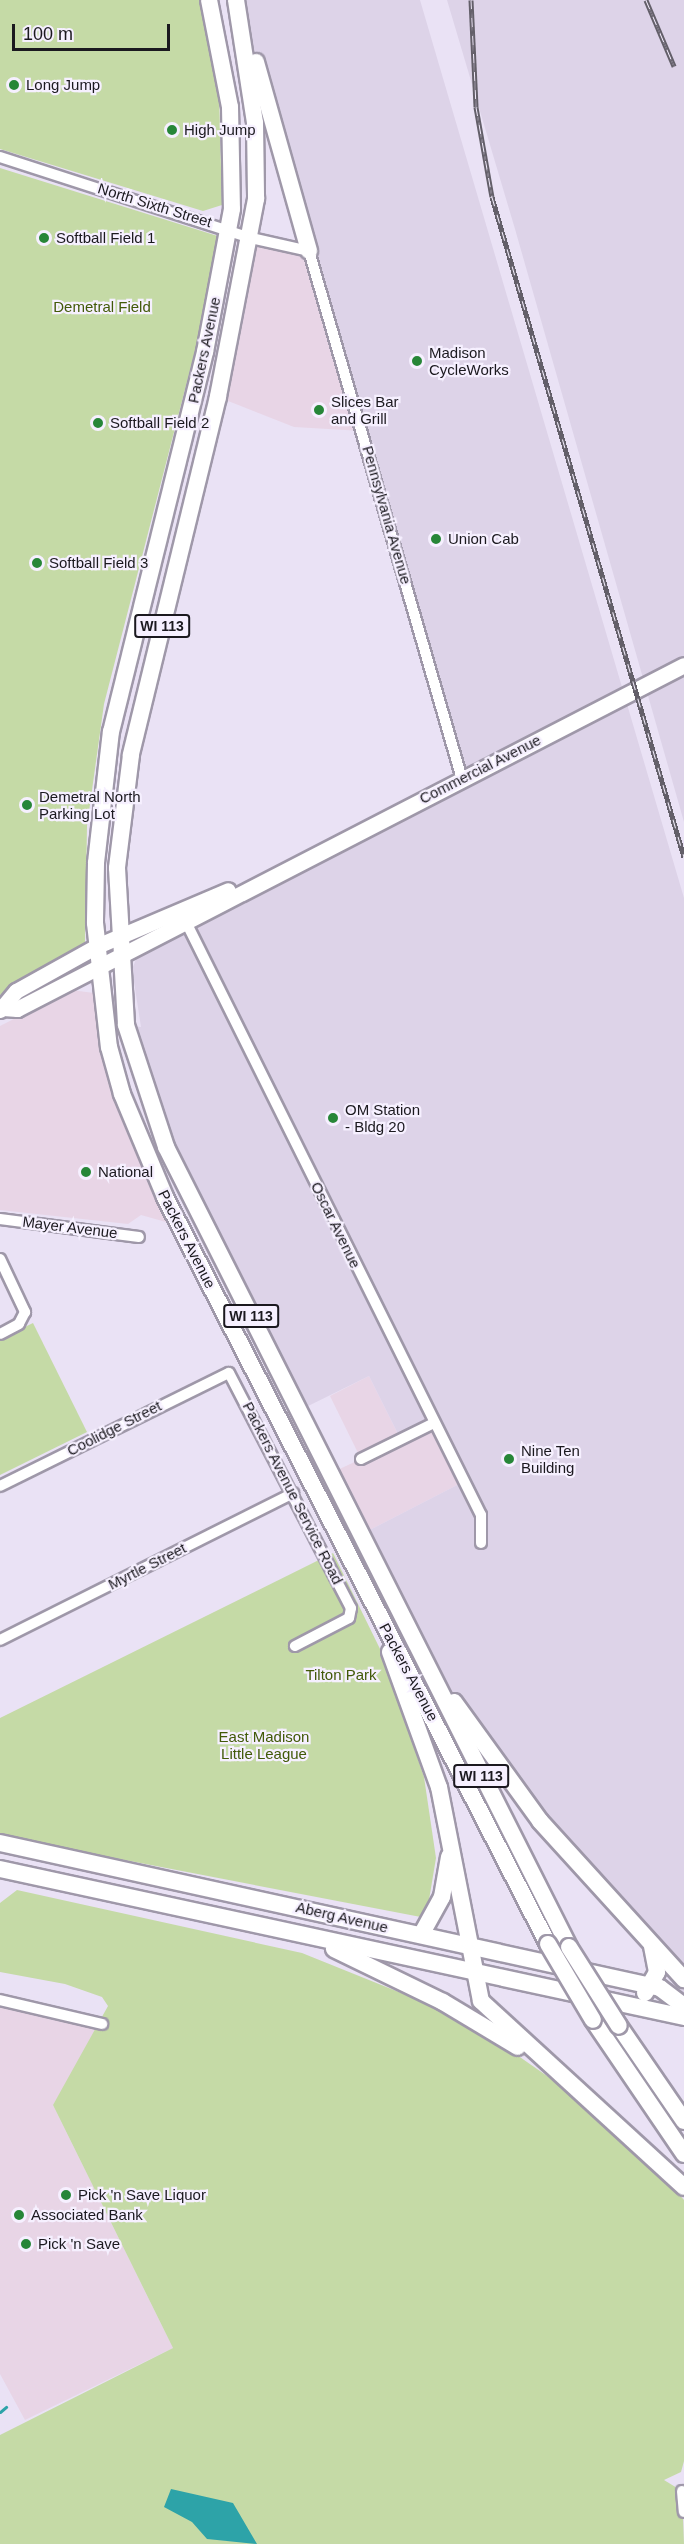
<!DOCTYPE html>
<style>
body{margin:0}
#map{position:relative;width:684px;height:2544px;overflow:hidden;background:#eae2f5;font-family:Arial,sans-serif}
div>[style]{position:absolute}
.commercial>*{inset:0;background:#e8d5e6}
.industrial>*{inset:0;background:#ddd3e8}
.green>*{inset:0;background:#c5daa6}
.water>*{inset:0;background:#2da3a8}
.stream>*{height:3px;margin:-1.5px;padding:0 1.5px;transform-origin:1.5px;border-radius:1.5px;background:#2da3a8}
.roads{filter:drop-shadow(2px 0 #9f98a9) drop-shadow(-2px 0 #9f98a9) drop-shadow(0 2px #9f98a9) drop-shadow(0 -2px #9f98a9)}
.street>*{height:10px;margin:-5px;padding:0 5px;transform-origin:5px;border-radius:5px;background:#fff}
.secondary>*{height:15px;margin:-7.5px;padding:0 7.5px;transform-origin:7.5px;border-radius:7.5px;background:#fff}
.primary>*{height:16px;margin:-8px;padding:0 8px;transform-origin:8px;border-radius:8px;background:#fff}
.rail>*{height:5px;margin-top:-2.5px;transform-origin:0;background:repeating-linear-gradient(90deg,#f6f0ff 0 9px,#635f69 0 18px);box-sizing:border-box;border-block:2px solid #635f69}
.bridges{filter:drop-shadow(2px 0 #9f98a9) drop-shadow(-2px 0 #9f98a9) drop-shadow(0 2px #9f98a9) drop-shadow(0 -2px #9f98a9)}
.primary-bridge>*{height:16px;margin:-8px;padding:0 8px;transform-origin:8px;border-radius:8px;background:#fff}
.dots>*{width:16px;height:16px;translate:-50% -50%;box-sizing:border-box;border:3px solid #f6f0ff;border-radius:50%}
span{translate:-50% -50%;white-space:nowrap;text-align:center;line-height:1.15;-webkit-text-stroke:4.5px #f6f0ff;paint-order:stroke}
.shield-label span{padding:2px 4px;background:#f6f0ff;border:2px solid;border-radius:4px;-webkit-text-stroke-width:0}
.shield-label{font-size:14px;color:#1b191f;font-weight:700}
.poi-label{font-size:15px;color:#1b191f}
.left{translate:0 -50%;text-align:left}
.street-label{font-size:15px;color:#1b191f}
.park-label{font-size:15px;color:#425a09}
.scale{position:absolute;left:12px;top:24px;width:158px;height:27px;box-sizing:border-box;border:3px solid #1b191f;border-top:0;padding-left:8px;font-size:18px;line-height:21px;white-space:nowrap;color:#1b191f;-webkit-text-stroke:4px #f6f0ff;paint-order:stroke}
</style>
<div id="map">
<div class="commercial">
<i style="clip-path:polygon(251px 238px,309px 251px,362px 431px,294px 427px,218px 397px)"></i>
<i style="clip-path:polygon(71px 990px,94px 993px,104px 1047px,173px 1224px,141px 1215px,128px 1224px,0 1210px,0 1026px)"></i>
<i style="clip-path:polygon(369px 1376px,401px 1440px,434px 1423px,463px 1482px,362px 1534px,331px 1473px,361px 1459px,330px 1396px)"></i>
<i style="clip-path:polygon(0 2000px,102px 2024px,53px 2105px,173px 2348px,25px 2420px,0 2374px)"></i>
</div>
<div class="industrial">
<i style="clip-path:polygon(236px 0,420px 0,684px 898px,684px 1993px,660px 1988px,683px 1978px,540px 1821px,422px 1654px,362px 1534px,463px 1482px,434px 1424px,401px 1440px,369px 1376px,298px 1411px,189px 1195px,126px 1025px,141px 1027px,132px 969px,137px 957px,462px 779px)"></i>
<i style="clip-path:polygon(447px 0,684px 0,684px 822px,515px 229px)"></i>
</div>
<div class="green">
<i style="clip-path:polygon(0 0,201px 0,219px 92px,222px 205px,203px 211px,0 149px)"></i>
<i style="clip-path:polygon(0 168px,224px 238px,104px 704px,87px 826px,85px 943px,0 995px)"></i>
<i style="clip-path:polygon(33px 1323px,87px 1432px,0 1475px,0 1339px)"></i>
<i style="clip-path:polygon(333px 1553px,382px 1653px,424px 1777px,436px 1858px,426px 1918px,0 1836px,0 1718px)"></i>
<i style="clip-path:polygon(17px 1890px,302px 1953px,426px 2003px,487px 2034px,570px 2092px,662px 2175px,684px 2200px,684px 2461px,681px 2472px,664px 2480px,682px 2491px,684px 2544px,0 2544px,0 2435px,173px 2348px,53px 2105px,108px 2006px,102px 1997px,65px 1984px,0 1972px,0 1903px)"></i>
</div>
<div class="water">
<i style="clip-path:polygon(171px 2489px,233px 2503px,257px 2544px,207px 2539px,192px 2522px,164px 2507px)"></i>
</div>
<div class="stream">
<i style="left:0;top:2412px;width:8px;rotate:-40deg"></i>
</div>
<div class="roads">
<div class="street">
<i style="left:0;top:157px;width:264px;rotate:17.9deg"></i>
<i style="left:251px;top:238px;width:59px;rotate:12.6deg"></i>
<i style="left:309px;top:251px;width:550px;rotate:73.84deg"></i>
<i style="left:183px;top:916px;width:669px;rotate:63.55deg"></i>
<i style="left:481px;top:1515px;width:28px;rotate:90deg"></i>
<i style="left:0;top:1219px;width:140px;rotate:7.4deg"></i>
<i style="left:0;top:1259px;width:59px;rotate:64.7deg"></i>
<i style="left:25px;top:1312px;width:13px;rotate:117deg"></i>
<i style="left:19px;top:1324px;width:21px;rotate:152deg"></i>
<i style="left:361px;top:1459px;width:81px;rotate:-26.3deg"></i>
<i style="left:0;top:1486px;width:255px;rotate:-26.3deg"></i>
<i style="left:229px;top:1373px;width:265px;rotate:62.6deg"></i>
<i style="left:351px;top:1608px;width:10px;rotate:101deg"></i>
<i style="left:349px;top:1618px;width:61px;rotate:152.6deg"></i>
<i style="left:0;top:1640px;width:328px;rotate:-26.6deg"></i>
<i style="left:0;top:2000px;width:105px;rotate:13.2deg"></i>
<i style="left:682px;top:2491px;width:21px;rotate:85deg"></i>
</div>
<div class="secondary">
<i style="left:3px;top:1008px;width:14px;rotate:4deg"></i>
<i style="left:17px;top:1009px;width:750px;rotate:-27.28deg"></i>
<i style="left:0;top:1010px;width:25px;rotate:-50deg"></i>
<i style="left:16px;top:991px;width:93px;rotate:-29.1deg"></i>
<i style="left:97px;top:946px;width:142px;rotate:-23.1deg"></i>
</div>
<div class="primary">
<i style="left:209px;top:0;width:109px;rotate:78.9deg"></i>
<i style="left:230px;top:107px;width:102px;rotate:88.9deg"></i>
<i style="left:232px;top:209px;width:146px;rotate:100.7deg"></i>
<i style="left:205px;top:352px;width:390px;rotate:103.9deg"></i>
<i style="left:111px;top:731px;width:133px;rotate:96.5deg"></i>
<i style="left:96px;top:863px;width:60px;rotate:91deg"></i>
<i style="left:95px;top:923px;width:125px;rotate:83.6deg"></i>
<i style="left:109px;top:1047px;width:49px;rotate:74.5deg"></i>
<i style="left:122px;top:1094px;width:112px;rotate:67.3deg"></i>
<i style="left:165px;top:1197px;width:839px;rotate:62.85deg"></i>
<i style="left:236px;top:0;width:124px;rotate:81.2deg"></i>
<i style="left:255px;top:123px;width:76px;rotate:89.2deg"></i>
<i style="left:256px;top:199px;width:202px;rotate:100.9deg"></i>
<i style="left:218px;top:397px;width:368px;rotate:103.7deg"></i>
<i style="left:131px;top:755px;width:114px;rotate:97.1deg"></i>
<i style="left:117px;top:868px;width:157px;rotate:86.7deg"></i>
<i style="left:126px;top:1025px;width:128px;rotate:71.8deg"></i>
<i style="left:166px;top:1147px;width:896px;rotate:63.26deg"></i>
<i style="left:256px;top:62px;width:196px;rotate:74.3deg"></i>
<i style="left:390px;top:1652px;width:144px;rotate:70.1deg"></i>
<i style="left:439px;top:1787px;width:218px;rotate:78.9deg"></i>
<i style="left:481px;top:2001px;width:275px;rotate:42.5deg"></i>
<i style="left:454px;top:1702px;width:147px;rotate:54.1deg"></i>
<i style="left:540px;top:1821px;width:214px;rotate:47.7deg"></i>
<i style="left:0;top:1843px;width:676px;rotate:12.39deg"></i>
<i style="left:660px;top:1988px;width:30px;rotate:37deg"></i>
<i style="left:0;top:1869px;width:700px;rotate:12.21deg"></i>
<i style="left:421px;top:1935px;width:43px;rotate:-61.1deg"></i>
<i style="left:442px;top:1897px;width:41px;rotate:-80.1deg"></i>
<i style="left:334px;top:1949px;width:121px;rotate:25.9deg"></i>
<i style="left:443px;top:2002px;width:87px;rotate:31deg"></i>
<i style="left:645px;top:1993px;width:24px;rotate:-60deg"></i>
<i style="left:657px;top:1972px;width:26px;rotate:-101deg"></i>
<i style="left:593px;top:2020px;width:162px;rotate:55.8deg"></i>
<i style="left:619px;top:2026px;width:115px;rotate:55.6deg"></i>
</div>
</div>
<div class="rail">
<i style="left:471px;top:0;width:107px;rotate:87.3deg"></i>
<i style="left:476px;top:107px;width:91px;rotate:79.9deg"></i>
<i style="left:492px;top:197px;width:687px;rotate:73.78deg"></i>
<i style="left:646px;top:0;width:72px;rotate:67deg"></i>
</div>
<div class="bridges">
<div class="primary-bridge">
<i style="left:548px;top:1944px;width:88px;rotate:59.4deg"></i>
<i style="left:569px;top:1947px;width:93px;rotate:57.7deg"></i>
</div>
</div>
<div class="dots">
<i style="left:14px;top:85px;background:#278638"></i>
<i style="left:172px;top:130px;background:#278638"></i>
<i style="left:44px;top:238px;background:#278638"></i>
<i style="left:417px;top:361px;background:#278638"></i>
<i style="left:319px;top:410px;background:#278638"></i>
<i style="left:98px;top:423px;background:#278638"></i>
<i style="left:436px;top:539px;background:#278638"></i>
<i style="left:37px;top:563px;background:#278638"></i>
<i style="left:27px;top:805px;background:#278638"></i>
<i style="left:333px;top:1118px;background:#278638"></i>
<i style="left:86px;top:1172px;background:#278638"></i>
<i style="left:509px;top:1459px;background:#278638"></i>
<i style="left:66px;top:2195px;background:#278638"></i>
<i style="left:19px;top:2215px;background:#278638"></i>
<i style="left:26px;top:2244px;background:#278638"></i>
</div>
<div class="shield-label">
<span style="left:162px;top:626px">WI 113</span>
<span style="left:251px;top:1316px">WI 113</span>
<span style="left:481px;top:1776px">WI 113</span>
</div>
<div class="poi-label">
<span class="left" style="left:26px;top:85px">Long Jump</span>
<span class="left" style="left:184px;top:130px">High Jump</span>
<span class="left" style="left:56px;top:238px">Softball Field 1</span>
<span class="left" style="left:429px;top:361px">Madison<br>CycleWorks</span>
<span class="left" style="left:331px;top:410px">Slices Bar<br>and Grill</span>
<span class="left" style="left:110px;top:423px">Softball Field 2</span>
<span class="left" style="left:448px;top:539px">Union Cab</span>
<span class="left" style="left:49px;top:563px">Softball Field 3</span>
<span class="left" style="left:39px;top:805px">Demetral North<br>Parking Lot</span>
<span class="left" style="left:345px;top:1118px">OM Station<br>- Bldg 20</span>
<span class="left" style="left:98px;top:1172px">National</span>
<span class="left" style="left:521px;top:1459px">Nine Ten<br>Building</span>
<span class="left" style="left:78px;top:2195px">Pick 'n Save Liquor</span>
<span class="left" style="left:31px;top:2215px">Associated Bank</span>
<span class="left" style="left:38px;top:2244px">Pick 'n Save</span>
</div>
<div class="street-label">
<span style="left:155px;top:205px;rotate:17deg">North Sixth Street</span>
<span style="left:204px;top:350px;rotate:-78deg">Packers Avenue</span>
<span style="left:387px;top:515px;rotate:74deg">Pennsylvania Avenue</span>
<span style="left:480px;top:769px;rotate:-27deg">Commercial Avenue</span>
<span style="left:336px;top:1225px;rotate:64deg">Oscar Avenue</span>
<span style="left:70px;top:1227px;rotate:7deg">Mayer Avenue</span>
<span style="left:187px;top:1239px;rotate:63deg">Packers Avenue</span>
<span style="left:114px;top:1428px;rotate:-27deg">Coolidge Street</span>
<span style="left:293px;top:1493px;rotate:63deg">Packers Avenue Service Road</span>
<span style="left:147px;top:1566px;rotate:-27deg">Myrtle Street</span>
<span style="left:409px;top:1672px;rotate:62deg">Packers Avenue</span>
<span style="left:342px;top:1917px;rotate:13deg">Aberg Avenue</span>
</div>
<div class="park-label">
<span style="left:102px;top:307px">Demetral Field</span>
<span style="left:341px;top:1675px">Tilton Park</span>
<span style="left:264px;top:1745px">East Madison<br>Little League</span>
</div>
<div class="scale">100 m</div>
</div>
